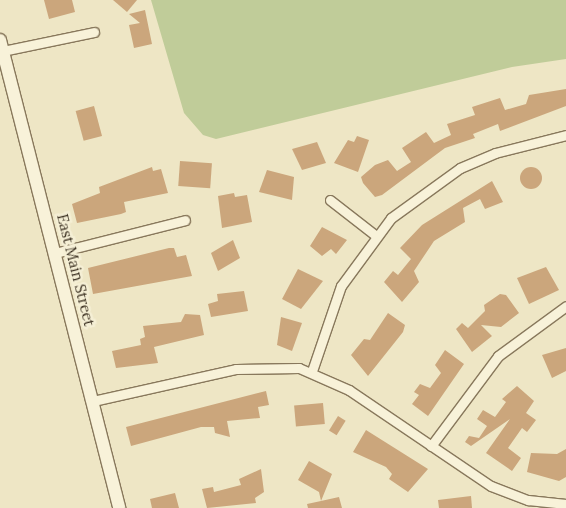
<!DOCTYPE html>
<style>
body{margin:0}
#map{position:relative;width:566px;height:508px;overflow:hidden;background:#eee6c5;font-family:Lora,serif}
div>[style]{position:absolute}
.green>*{inset:0;background:#c0cc99}
.building>*{inset:0;background:#cba67c;transform-origin:0 0}
.round{border-radius:50%}
.roads{filter:drop-shadow(1px 0 #88785c) drop-shadow(-1px 0 #88785c) drop-shadow(0 1px #88785c) drop-shadow(0 -1px #88785c)}
.minor>*{height:9px;margin:-4.5px;padding:0 4.5px;transform-origin:4.5px;border-radius:4.5px;background:#f8f2d9}
.secondary>*{height:12px;margin:-6px;padding:0 6px;transform-origin:6px;border-radius:6px;background:#f8f2d9}
span{translate:-50% -50%;white-space:nowrap;text-align:center;line-height:1.15;-webkit-text-stroke:5px #f5efd5;paint-order:stroke}
.street-label{font-size:15px;color:#392e1f}
</style>
<div id="map">
<div class="green">
<i style="clip-path:polygon(151px 0,566px 0,566px 59px,512px 67px,216px 139px,203px 135px,184px 113px)"></i>
</div>
<div class="building">
<i style="clip-path:polygon(44px 0,72px 0,75px 12px,49px 19px)"></i>
<i style="clip-path:polygon(113px 0,137px 0,127px 12px)"></i>
<i style="clip-path:polygon(145px 10px,152px 44px,134px 48px,129px 25px,140px 23px,129px 14px)"></i>
<i style="clip-path:polygon(566px 89px,566px 106px,500px 131px,498px 124px,473px 134px,475px 138px,445px 148px,382px 195px,375px 197px,363px 183px,361px 177px,375px 165px,388px 160px,397px 171px,411px 162px,402px 148px,426px 132px,434px 143px,451px 135px,447px 124px,475px 115px,472px 107px,500px 98px,505px 110px,526px 104px,529px 95px)"></i>
<i style="left:94px;top:106px;width:31px;height:19px;rotate:75deg"></i>
<i style="clip-path:polygon(357px 136px,369px 140px,358px 172px,334px 163px,348px 140px,354px 142px)"></i>
<i style="clip-path:polygon(317px 142px,326px 163px,302px 170px,292px 149px)"></i>
<i style="left:180px;top:161px;width:32px;height:25px;rotate:4deg"></i>
<i style="clip-path:polygon(152px 167px,153px 171px,161px 169px,168px 193px,124px 202px,126px 212px,121px 214px,77px 223px,72px 204px,100px 193px,99px 187px)"></i>
<i class="round" style="left:520px;top:167px;width:22px;height:22px"></i>
<i style="clip-path:polygon(267px 170px,294px 177px,292px 200px,259px 192px)"></i>
<i style="clip-path:polygon(492px 181px,503px 202px,485px 209px,480px 199px,463px 208px,465px 222px,434px 241px,414px 271px,419px 282px,402px 302px,384px 282px,393px 271px,398px 275px,411px 259px,400px 248px,422px 225px)"></i>
<i style="clip-path:polygon(234px 193px,235px 197px,247px 195px,252px 222px,222px 228px,218px 196px)"></i>
<i style="clip-path:polygon(322px 227px,347px 240px,336px 254px,331px 249px,322px 256px,310px 246px)"></i>
<i style="clip-path:polygon(233px 240px,240px 258px,218px 271px,211px 253px)"></i>
<i style="clip-path:polygon(169px 248px,174px 248px,177px 257px,186px 255px,192px 276px,93px 294px,88px 268px)"></i>
<i style="clip-path:polygon(546px 267px,559px 290px,529px 304px,517px 278px)"></i>
<i style="clip-path:polygon(298px 269px,323px 281px,301px 309px,282px 299px)"></i>
<i style="clip-path:polygon(244px 291px,248px 311px,211px 317px,208px 304px,218px 301px,217px 294px)"></i>
<i style="clip-path:polygon(500px 294px,506px 295px,519px 313px,501px 327px,481px 325px,492px 336px,472px 352px,456px 329px,462px 323px,468px 328px,485px 311px,484px 305px)"></i>
<i style="clip-path:polygon(388px 313px,405px 325px,403px 332px,368px 376px,351px 355px,364px 339px,370px 340px)"></i>
<i style="clip-path:polygon(185px 314px,200px 315px,204px 335px,154px 347px,158px 363px,116px 368px,112px 351px,141px 345px,140px 339px,145px 337px,143px 326px,181px 322px)"></i>
<i style="clip-path:polygon(281px 317px,302px 323px,292px 351px,277px 345px)"></i>
<i style="clip-path:polygon(566px 348px,566px 371px,552px 378px,542px 355px)"></i>
<i style="clip-path:polygon(445px 350px,464px 364px,428px 416px,412px 404px,419px 395px,414px 392px,420px 384px,430px 388px,441px 373px,435px 365px)"></i>
<i style="clip-path:polygon(517px 386px,534px 401px,526px 413px,536px 420px,527px 432px,522px 428px,508px 448px,521px 458px,512px 471px,486px 453px,510px 419px,471px 446px,465px 442px,469px 436px,479px 438px,487px 426px,477px 419px,483px 410px,495px 417px,506px 402px,502px 399px)"></i>
<i style="clip-path:polygon(266px 391px,269px 405px,258px 407px,260px 418px,227px 421px,230px 437px,215px 433px,214px 427px,201px 427px,131px 446px,126px 427px)"></i>
<i style="left:323px;top:403px;width:21px;height:29px;rotate:85deg"></i>
<i style="left:338px;top:416px;width:9px;height:17px;rotate:32deg"></i>
<i style="clip-path:polygon(366px 430px,428px 469px,408px 492px,389px 479px,392px 474px,386px 467px,353px 452px)"></i>
<i style="clip-path:polygon(566px 449px,566px 477px,559px 481px,527px 472px,531px 453px,557px 454px)"></i>
<i style="clip-path:polygon(309px 461px,332px 474px,321px 501px,339px 497px,342px 508px,308px 508px,307px 504px,321px 501px,319px 492px,298px 480px)"></i>
<i style="clip-path:polygon(261px 469px,264px 492px,255px 498px,256px 503px,207px 508px,202px 489px,213px 487px,214px 492px,241px 485px,239px 479px)"></i>
<i style="clip-path:polygon(175px 493px,179px 508px,152px 508px,150px 499px)"></i>
<i style="clip-path:polygon(471px 496px,472px 508px,439px 508px,438px 500px)"></i>
</div>
<div class="roads">
<div class="minor">
<i style="left:3px;top:51px;width:93px;rotate:-11.8deg"></i>
<i style="left:330px;top:200px;width:57px;rotate:37.9deg"></i>
<i style="left:55px;top:253px;width:134px;rotate:-14.2deg"></i>
<i style="left:312px;top:371px;width:90px;rotate:-71.2deg"></i>
<i style="left:341px;top:286px;width:84px;rotate:-53.7deg"></i>
<i style="left:391px;top:218px;width:85px;rotate:-35.9deg"></i>
<i style="left:460px;top:168px;width:38px;rotate:-23deg"></i>
<i style="left:495px;top:153px;width:73px;rotate:-14.2deg"></i>
<i style="left:93px;top:401px;width:147px;rotate:-12.6deg"></i>
<i style="left:236px;top:369px;width:63px;rotate:-0.9deg"></i>
<i style="left:299px;top:368px;width:55px;rotate:23.7deg"></i>
<i style="left:349px;top:390px;width:171px;rotate:34.1deg"></i>
<i style="left:491px;top:486px;width:40px;rotate:21deg"></i>
<i style="left:528px;top:500px;width:38px;rotate:6deg"></i>
<i style="left:431px;top:446px;width:112px;rotate:-53.3deg"></i>
<i style="left:498px;top:356px;width:84px;rotate:-36.3deg"></i>
</div>
<div class="secondary">
<i style="left:0;top:40px;width:483px;rotate:75.7deg"></i>
</div>
</div>
<div class="street-label">
<span style="left:76px;top:270px;rotate:76deg">East Main Street</span>
</div>
</div>
